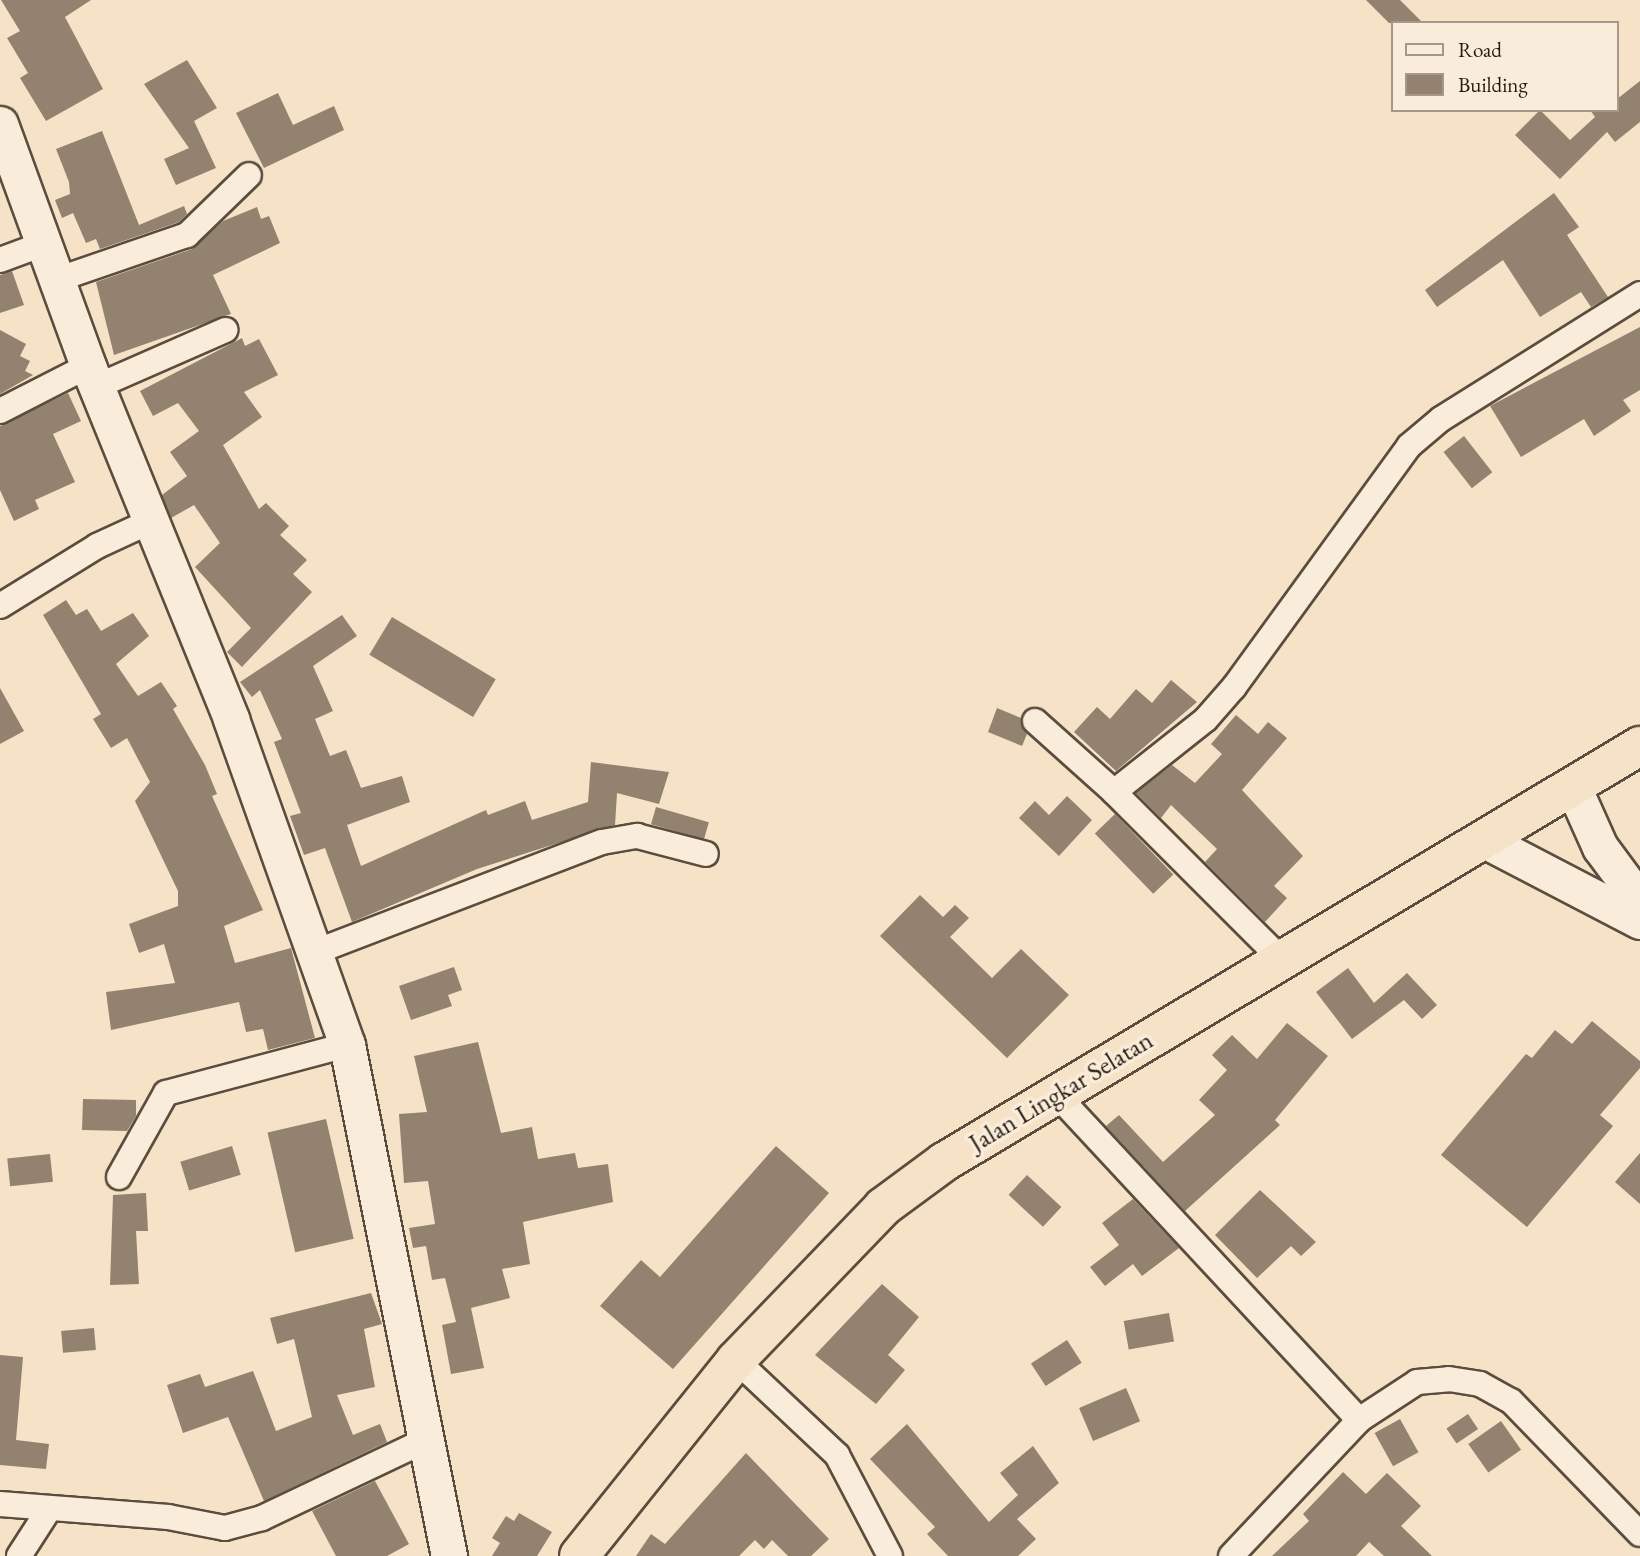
<!DOCTYPE html>
<style>
body{margin:0}
#map{position:relative;width:1640px;height:1556px;overflow:hidden;background:#f6e2c7;font-family:"EB Garamond",serif}
div>[style]{position:absolute}
.building>*{inset:0;background:#92826f;transform-origin:0 0}
.roads{filter:drop-shadow(2px 0 #5a4d3d) drop-shadow(-2px 0 #5a4d3d) drop-shadow(0 2px #5a4d3d) drop-shadow(0 -2px #5a4d3d)}
.street>*{height:24px;margin:-12px;padding:0 12px;transform-origin:12px;border-radius:12px;background:#f9ecdb}
.secondary>*{height:35px;margin:-17.5px;padding:0 17.5px;transform-origin:17.5px;border-radius:17.5px;background:#f9ecdb}
.highway>*{height:38px;margin:-19px;padding:0 19px;transform-origin:19px;border-radius:19px;background:#f6e2c7}
span{translate:-50% -50%;white-space:nowrap;text-align:center;line-height:1.15;-webkit-text-stroke:7px #f9ecdb;paint-order:stroke}
.street-label{font-size:26px;color:#261b0f}
.legend{position:absolute;left:1391px;top:21px;width:228px;height:91px;box-sizing:border-box;background:#f9ecdb;border:2px solid #a59889;margin:0;padding:9px 12px;list-style:none;font-size:21px;color:#261b0f}
.legend li{display:flex;align-items:center;gap:14px;height:35px}
.legend b{width:35px;border:2px solid #a59889}
</style>
<div id="map">
<div class="building">
<i style="clip-path:polygon(1px 0,91px 0,65px 17px,103px 89px,46px 121px,20px 78px,28px 73px,7px 38px,20px 31px)"></i>
<i style="clip-path:polygon(1366px 0,1400px 0,1423px 23px,1389px 23px)"></i>
<i style="clip-path:polygon(187px 60px,217px 108px,194px 121px,216px 168px,176px 185px,164px 159px,189px 148px,144px 84px)"></i>
<i style="clip-path:polygon(1640px 81px,1640px 122px,1615px 142px,1607px 132px,1560px 179px,1515px 135px,1540px 110px,1570px 140px,1595px 117px,1590px 110px,1617px 110px,1617px 99px)"></i>
<i style="clip-path:polygon(278px 93px,293px 125px,334px 106px,344px 130px,264px 168px,236px 113px)"></i>
<i style="clip-path:polygon(102px 131px,139px 225px,184px 206px,187px 214px,179px 222px,100px 249px,96px 239px,86px 243px,73px 213px,62px 218px,55px 200px,70px 194px,69px 182px,56px 149px)"></i>
<i style="clip-path:polygon(1554px 193px,1579px 227px,1567px 235px,1608px 297px,1591px 307px,1581px 292px,1540px 317px,1503px 260px,1437px 307px,1425px 290px)"></i>
<i style="clip-path:polygon(257px 207px,261px 219px,269px 216px,280px 243px,213px 275px,231px 314px,114px 355px,96px 282px,192px 249px,223px 221px)"></i>
<i style="clip-path:polygon(12px 271px,24px 305px,0 313px,0 275px)"></i>
<i style="clip-path:polygon(1640px 327px,1640px 390px,1623px 400px,1631px 411px,1594px 436px,1584px 419px,1521px 457px,1490px 406px)"></i>
<i style="clip-path:polygon(0 330px,26px 344px,20px 356px,30px 361px,25px 371px,33px 375px,0 394px)"></i>
<i style="clip-path:polygon(242px 338px,245px 346px,259px 339px,278px 375px,244px 392px,262px 417px,223px 445px,259px 509px,266px 503px,289px 526px,280px 535px,307px 560px,293px 574px,312px 592px,242px 667px,227px 652px,251px 628px,195px 567px,220px 543px,194px 505px,171px 518px,162px 495px,187px 476px,170px 452px,199px 431px,178px 403px,153px 416px,140px 391px)"></i>
<i style="clip-path:polygon(68px 393px,81px 421px,53px 434px,75px 482px,35px 500px,39px 509px,14px 521px,0 490px,0 426px)"></i>
<i style="left:1464px;top:436px;width:46px;height:26px;rotate:52deg"></i>
<i style="clip-path:polygon(66px 600px,76px 615px,87px 609px,101px 631px,133px 613px,149px 636px,116px 664px,138px 696px,161px 682px,177px 706px,173px 709px,205px 765px,217px 794px,212px 796px,263px 910px,224px 926px,235px 963px,291px 948px,315px 1038px,268px 1050px,263px 1029px,246px 1032px,239px 1002px,111px 1030px,106px 992px,175px 983px,164px 944px,139px 953px,129px 924px,178px 906px,178px 891px,135px 801px,150px 782px,127px 738px,111px 748px,93px 719px,101px 714px,43px 615px)"></i>
<i style="clip-path:polygon(342px 615px,357px 636px,313px 666px,333px 711px,315px 719px,330px 756px,346px 750px,361px 788px,402px 776px,410px 802px,347px 825px,361px 866px,486px 810px,488px 815px,525px 801px,532px 820px,588px 802px,591px 762px,669px 772px,659px 804px,617px 793px,615px 825px,477px 869px,352px 922px,325px 848px,304px 855px,290px 816px,301px 813px,274px 742px,282px 739px,260px 690px,252px 697px,240px 682px)"></i>
<i style="left:392px;top:617px;width:121px;height:44px;rotate:31deg"></i>
<i style="clip-path:polygon(1171px 680px,1197px 702px,1116px 771px,1074px 732px,1097px 707px,1110px 719px,1136px 689px,1152px 703px)"></i>
<i style="clip-path:polygon(0 688px,24px 731px,0 744px)"></i>
<i style="clip-path:polygon(997px 708px,1021px 718px,1027px 734px,1022px 746px,988px 732px)"></i>
<i style="clip-path:polygon(1236px 715px,1258px 734px,1268px 722px,1287px 738px,1242px 790px,1303px 856px,1274px 886px,1287px 898px,1265px 922px,1205px 862px,1217px 849px,1171px 805px,1161px 818px,1136px 793px,1172px 765px,1195px 783px,1222px 754px,1211px 744px)"></i>
<i style="clip-path:polygon(1067px 796px,1092px 820px,1059px 856px,1019px 818px,1035px 801px,1049px 815px)"></i>
<i style="left:656px;top:807px;width:55px;height:18px;rotate:16deg"></i>
<i style="left:1115px;top:814px;width:84px;height:28px;rotate:46deg"></i>
<i style="clip-path:polygon(920px 895px,943px 917px,955px 905px,969px 918px,950px 937px,992px 978px,1021px 949px,1069px 995px,1007px 1058px,880px 936px)"></i>
<i style="clip-path:polygon(454px 967px,462px 990px,448px 995px,452px 1006px,411px 1020px,399px 986px)"></i>
<i style="clip-path:polygon(1348px 968px,1374px 1003px,1407px 973px,1437px 1005px,1422px 1019px,1404px 1000px,1352px 1039px,1316px 992px)"></i>
<i style="clip-path:polygon(1592px 1021px,1640px 1061px,1640px 1068px,1600px 1115px,1613px 1126px,1527px 1227px,1441px 1155px,1526px 1054px,1532px 1058px,1555px 1030px,1572px 1044px)"></i>
<i style="clip-path:polygon(1287px 1023px,1328px 1056px,1275px 1120px,1280px 1125px,1185px 1211px,1106px 1126px,1119px 1115px,1163px 1162px,1215px 1115px,1199px 1100px,1227px 1070px,1212px 1055px,1232px 1035px,1257px 1059px)"></i>
<i style="clip-path:polygon(478px 1042px,501px 1133px,532px 1127px,538px 1159px,575px 1153px,578px 1168px,608px 1164px,613px 1202px,523px 1222px,530px 1264px,502px 1269px,510px 1298px,471px 1308px,484px 1368px,451px 1374px,442px 1325px,456px 1322px,445px 1278px,432px 1280px,426px 1246px,413px 1248px,409px 1228px,435px 1224px,428px 1181px,404px 1183px,399px 1114px,427px 1112px,414px 1056px)"></i>
<i style="clip-path:polygon(83px 1099px,136px 1100px,136px 1116px,127px 1131px,82px 1130px)"></i>
<i style="left:326px;top:1119px;width:123px;height:60px;rotate:77deg"></i>
<i style="left:232px;top:1146px;width:30px;height:54px;rotate:73deg"></i>
<i style="clip-path:polygon(776px 1146px,829px 1193px,673px 1369px,600px 1306px,641px 1260px,660px 1277px)"></i>
<i style="clip-path:polygon(1640px 1153px,1640px 1204px,1615px 1182px)"></i>
<i style="left:50px;top:1154px;width:28px;height:43px;rotate:84deg"></i>
<i style="left:1027px;top:1175px;width:47px;height:27px;rotate:43deg"></i>
<i style="clip-path:polygon(1260px 1190px,1316px 1242px,1301px 1256px,1291px 1246px,1257px 1278px,1215px 1235px)"></i>
<i style="clip-path:polygon(146px 1193px,148px 1231px,136px 1231px,139px 1284px,110px 1285px,113px 1195px)"></i>
<i style="clip-path:polygon(1133px 1199px,1179px 1248px,1142px 1276px,1133px 1264px,1105px 1286px,1090px 1267px,1119px 1245px,1102px 1223px)"></i>
<i style="clip-path:polygon(882px 1284px,919px 1317px,888px 1355px,905px 1370px,876px 1404px,815px 1355px)"></i>
<i style="clip-path:polygon(371px 1293px,382px 1324px,364px 1329px,375px 1387px,337px 1395px,353px 1435px,380px 1424px,387px 1442px,264px 1501px,228px 1417px,183px 1433px,167px 1385px,200px 1374px,205px 1387px,253px 1371px,276px 1431px,312px 1417px,294px 1339px,277px 1344px,270px 1318px)"></i>
<i style="left:1169px;top:1313px;width:29px;height:46px;rotate:80deg"></i>
<i style="left:94px;top:1328px;width:22px;height:33px;rotate:85deg"></i>
<i style="left:1067px;top:1340px;width:27px;height:43px;rotate:57deg"></i>
<i style="clip-path:polygon(0 1355px,23px 1357px,16px 1440px,49px 1444px,46px 1469px,0 1465px)"></i>
<i style="left:1126px;top:1388px;width:36px;height:51px;rotate:67deg"></i>
<i style="left:1468px;top:1414px;width:18px;height:26px;rotate:56deg"></i>
<i style="left:1400px;top:1419px;width:38px;height:29px;rotate:61deg"></i>
<i style="left:1501px;top:1421px;width:35px;height:40px;rotate:55deg"></i>
<i style="clip-path:polygon(907px 1424px,989px 1522px,1018px 1495px,1000px 1473px,1033px 1446px,1059px 1483px,1017px 1519px,1036px 1539px,1018px 1556px,948px 1556px,927px 1534px,935px 1527px,870px 1459px)"></i>
<i style="clip-path:polygon(746px 1453px,829px 1539px,811px 1556px,788px 1556px,772px 1540px,764px 1549px,755px 1540px,739px 1556px,636px 1556px,651px 1534px,665px 1544px)"></i>
<i style="clip-path:polygon(1343px 1472px,1366px 1494px,1387px 1473px,1421px 1506px,1401px 1526px,1432px 1556px,1384px 1556px,1369px 1542px,1356px 1556px,1272px 1556px,1309px 1521px,1303px 1514px)"></i>
<i style="clip-path:polygon(375px 1481px,409px 1544px,387px 1556px,336px 1556px,312px 1511px)"></i>
<i style="clip-path:polygon(519px 1513px,552px 1532px,537px 1556px,492px 1556px,500px 1543px,492px 1538px,506px 1516px,514px 1521px)"></i>
</div>
<div class="roads">
<div class="street">
<i style="left:0;top:260px;width:46px;rotate:-20.4deg"></i>
<i style="left:56px;top:280px;width:139px;rotate:-19deg"></i>
<i style="left:187px;top:235px;width:86px;rotate:-44.1deg"></i>
<i style="left:100px;top:385px;width:137px;rotate:-23.7deg"></i>
<i style="left:0;top:411px;width:99px;rotate:-27.1deg"></i>
<i style="left:0;top:606px;width:114px;rotate:-31.7deg"></i>
<i style="left:97px;top:546px;width:60px;rotate:-24.8deg"></i>
<i style="left:1035px;top:721px;width:106px;rotate:41.9deg"></i>
<i style="left:315px;top:952px;width:307px;rotate:-21deg"></i>
<i style="left:602px;top:842px;width:36px;rotate:-10deg"></i>
<i style="left:637px;top:836px;width:71px;rotate:14.6deg"></i>
<i style="left:1282px;top:960px;width:238px;rotate:-135deg"></i>
<i style="left:1114px;top:792px;width:117px;rotate:-38.4deg"></i>
<i style="left:1206px;top:719px;width:43px;rotate:-48.8deg"></i>
<i style="left:1234px;top:687px;width:298px;rotate:-54deg"></i>
<i style="left:1409px;top:446px;width:42px;rotate:-40.2deg"></i>
<i style="left:1441px;top:419px;width:235px;rotate:-32.1deg"></i>
<i style="left:1057px;top:1095px;width:444px;rotate:47.1deg"></i>
<i style="left:119px;top:1177px;width:96px;rotate:-60.8deg"></i>
<i style="left:166px;top:1093px;width:187px;rotate:-14.9deg"></i>
<i style="left:736px;top:1360px;width:139px;rotate:43.2deg"></i>
<i style="left:837px;top:1455px;width:114px;rotate:62.3deg"></i>
<i style="left:0;top:1504px;width:169px;rotate:4.4deg"></i>
<i style="left:168px;top:1517px;width:58px;rotate:10.9deg"></i>
<i style="left:225px;top:1528px;width:38px;rotate:-15deg"></i>
<i style="left:262px;top:1518px;width:177px;rotate:-25.4deg"></i>
<i style="left:19px;top:1556px;width:54px;rotate:-57.2deg"></i>
<i style="left:1231px;top:1556px;width:187px;rotate:-46.7deg"></i>
<i style="left:1359px;top:1420px;width:69px;rotate:-33.2deg"></i>
<i style="left:1417px;top:1382px;width:32px;rotate:-5deg"></i>
<i style="left:1449px;top:1379px;width:31px;rotate:9deg"></i>
<i style="left:1480px;top:1384px;width:35px;rotate:29deg"></i>
<i style="left:1511px;top:1401px;width:185px;rotate:45.9deg"></i>
</div>
<div class="secondary">
<i style="left:0;top:124px;width:258px;rotate:70deg"></i>
<i style="left:88px;top:366px;width:381px;rotate:67.9deg"></i>
<i style="left:231px;top:719px;width:346px;rotate:70.4deg"></i>
<i style="left:347px;top:1045px;width:521px;rotate:78.71deg"></i>
<i style="left:1574px;top:789px;width:64px;rotate:65.9deg"></i>
<i style="left:1600px;top:847px;width:67px;rotate:53.5deg"></i>
<i style="left:1488px;top:842px;width:171px;rotate:27.5deg"></i>
</div>
<div class="highway">
<i style="left:579px;top:1556px;width:251px;rotate:-51.3deg"></i>
<i style="left:736px;top:1360px;width:212px;rotate:-46.1deg"></i>
<i style="left:883px;top:1207px;width:76px;rotate:-36.4deg"></i>
<i style="left:944px;top:1162px;width:811px;rotate:-30.87deg"></i>
</div>
</div>
<div class="street-label">
<span style="left:1061px;top:1092px;rotate:-31deg">Jalan Lingkar Selatan</span>
</div>
<ul class="legend">
<li><b style="height:9px;background:#f9ecdb"></b>Road</li>
<li><b style="height:19px;background:#92826f"></b>Building</li>
</ul>
</div>
